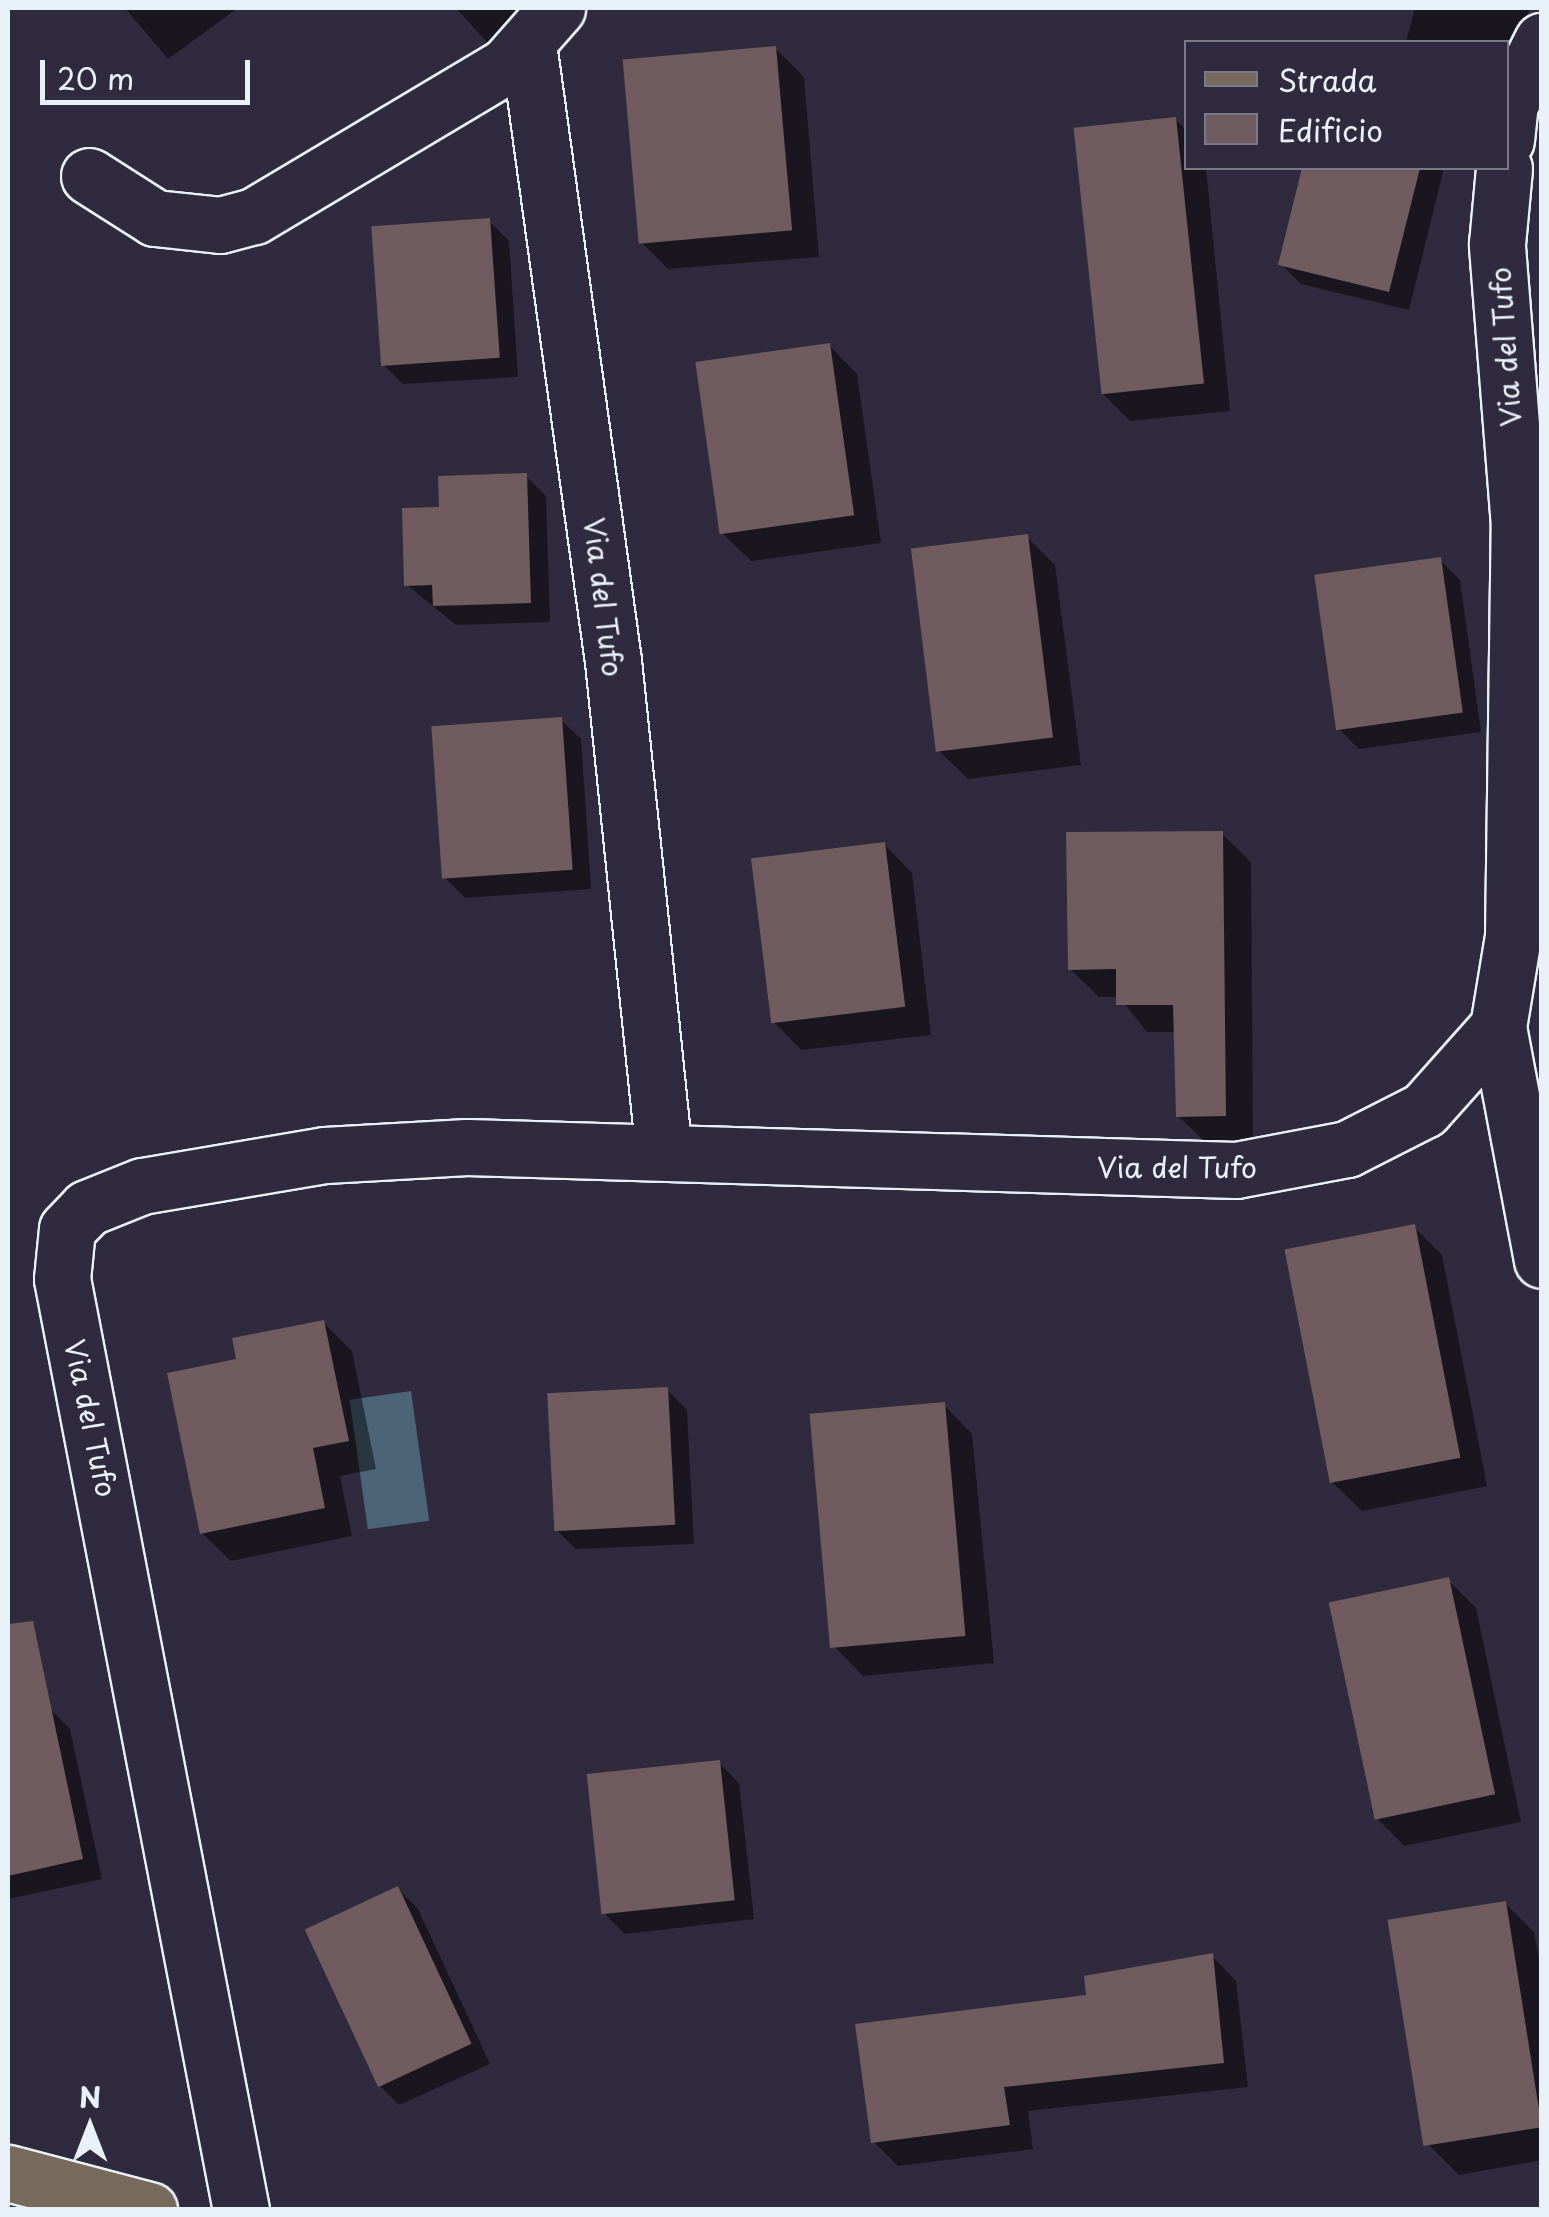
<!DOCTYPE html>
<style>
body{margin:0}
#map{position:relative;width:1549px;height:2217px;overflow:hidden;background:#2f2a3d;font-family:"Playpen Sans",sans-serif}
div>[style]{position:absolute}
.water>*{inset:0;background:#4c6576;transform-origin:0 0}
.shadow>*{inset:0;background:#0007}
.building>*{inset:0;background:#705b5e;transform-origin:0 0}
.roads{filter:drop-shadow(2px 0 #e8f1f8) drop-shadow(-2px 0 #e8f1f8) drop-shadow(0 2px #e8f1f8) drop-shadow(0 -2px #e8f1f8)}
.minor>*{height:55px;margin:-27.5px;padding:0 27.5px;transform-origin:27.5px;border-radius:27.5px;background:#2f2a3d}
.major>*{height:55px;margin:-27.5px;padding:0 27.5px;transform-origin:27.5px;border-radius:27.5px;background:#77695c}
span{translate:-50% -50%;white-space:nowrap;text-align:center;line-height:1.15;-webkit-text-stroke:8px #2f2a3d;paint-order:stroke}
.street-label{font-size:28px;color:#e8f1f8}
.frame{position:absolute;inset:0;border:10px solid #e8f1f8;pointer-events:none}
.legend{position:absolute;left:1184px;top:40px;width:325px;height:130px;box-sizing:border-box;background:#2f2a3d;border:2px solid #797a88;margin:0;padding:12px 18px;list-style:none;font-size:30px;color:#e8f1f8}
.legend li{display:flex;align-items:center;gap:20px;height:50px}
.legend b{width:50px;border:2px solid #797a88}
.north{position:absolute;left:40px;top:2077px;width:100px;height:100px;-webkit-text-stroke:8px #2f2a3d;paint-order:stroke;rotate:0deg;font-size:28px;font-weight:700;line-height:40px;text-align:center;color:#e8f1f8}
.north::after{content:'';display:block;margin:auto;width:35px;height:45px;background:#e8f1f8;clip-path:polygon(50% 0,100% 100%,50% 72%,0 100%)}
.scale{position:absolute;left:40px;top:60px;width:210px;height:45px;box-sizing:border-box;border:5px solid #e8f1f8;border-top:0;padding-left:12px;font-size:30px;line-height:35px;white-space:nowrap;color:#e8f1f8;-webkit-text-stroke:8px #2f2a3d;paint-order:stroke}
</style>
<div id="map">
<div class="water">
<i style="left:411px;top:1391px;width:131px;height:62px;rotate:82deg"></i>
</div>
<div class="shadow">
<i style="clip-path:polygon(125px 8px,238px 8px,168px 59px)"></i>
<i style="clip-path:polygon(456px 8px,553px 8px,504px 61px)"></i>
<i style="clip-path:polygon(1415px 8px,1530px 8px,1509px 88px,1506px 42px,1406px 42px)"></i>
<i style="clip-path:polygon(775px 48px,804px 77px,819px 257px,668px 269px,639px 240px)"></i>
<i style="clip-path:polygon(1175px 119px,1186px 130px,1186px 168px,1206px 168px,1230px 411px,1130px 421px,1102px 393px)"></i>
<i style="clip-path:polygon(1305px 168px,1444px 168px,1409px 310px,1301px 284px,1281px 264px)"></i>
<i style="clip-path:polygon(489px 221px,509px 241px,518px 377px,403px 384px,383px 364px)"></i>
<i style="clip-path:polygon(829px 345px,857px 374px,881px 543px,751px 561px,722px 533px)"></i>
<i style="clip-path:polygon(526px 476px,546px 496px,550px 622px,456px 625px,407px 585px,442px 510px)"></i>
<i style="clip-path:polygon(1027px 537px,1055px 565px,1081px 765px,968px 779px,939px 751px)"></i>
<i style="clip-path:polygon(1440px 560px,1460px 580px,1481px 732px,1359px 749px,1339px 729px)"></i>
<i style="clip-path:polygon(561px 720px,581px 739px,591px 889px,465px 898px,445px 878px)"></i>
<i style="clip-path:polygon(1222px 834px,1251px 862px,1253px 1143px,1207px 1144px,1178px 1116px,1176px 1032px,1147px 1032px,1119px 997px,1099px 997px,1070px 969px)"></i>
<i style="clip-path:polygon(884px 844px,912px 873px,931px 1035px,801px 1050px,773px 1021px)"></i>
<i style="clip-path:polygon(1414px 1227px,1442px 1255px,1487px 1486px,1362px 1511px,1333px 1483px)"></i>
<i style="clip-path:polygon(323px 1322px,352px 1351px,376px 1469px,340px 1476px,352px 1536px,231px 1561px,202px 1533px,239px 1361px)"></i>
<i style="clip-path:polygon(667px 1390px,687px 1410px,694px 1544px,576px 1549px,556px 1530px)"></i>
<i style="clip-path:polygon(944px 1405px,972px 1434px,994px 1663px,863px 1676px,835px 1647px)"></i>
<i style="clip-path:polygon(1448px 1580px,1476px 1608px,1521px 1822px,1404px 1846px,1376px 1817px)"></i>
<i style="clip-path:polygon(50px 1709px,70px 1729px,102px 1879px,8px 1899px,8px 1718px)"></i>
<i style="clip-path:polygon(719px 1763px,739px 1783px,754px 1919px,625px 1934px,605px 1914px)"></i>
<i style="clip-path:polygon(398px 1889px,418px 1909px,490px 2064px,399px 2105px,379px 2085px)"></i>
<i style="clip-path:polygon(1506px 1904px,1534px 1932px,1542px 1974px,1542px 2160px,1459px 2175px,1430px 2146px)"></i>
<i style="clip-path:polygon(1212px 1956px,1236px 1981px,1248px 2087px,1028px 2111px,1033px 2149px,898px 2166px,873px 2141px,1088px 1997px)"></i>
</div>
<div class="building">
<i style="left:776px;top:46px;width:185px;height:154px;rotate:85deg"></i>
<i style="left:1176px;top:117px;width:268px;height:103px;rotate:84deg"></i>
<i style="clip-path:polygon(1302px 168px,1420px 168px,1389px 292px,1278px 265px)"></i>
<i style="left:490px;top:218px;width:140px;height:119px;rotate:86deg"></i>
<i style="left:830px;top:343px;width:174px;height:136px;rotate:82deg"></i>
<i style="clip-path:polygon(527px 473px,531px 603px,433px 606px,432px 585px,404px 586px,402px 508px,439px 507px,438px 476px)"></i>
<i style="left:1028px;top:534px;width:205px;height:118px;rotate:83deg"></i>
<i style="left:1441px;top:557px;width:157px;height:128px;rotate:82deg"></i>
<i style="left:562px;top:717px;width:153px;height:131px;rotate:86deg"></i>
<i style="clip-path:polygon(1223px 831px,1226px 1116px,1176px 1117px,1173px 1005px,1116px 1005px,1116px 969px,1068px 970px,1066px 832px)"></i>
<i style="left:885px;top:842px;width:166px;height:135px;rotate:83deg"></i>
<i style="left:1415px;top:1224px;width:238px;height:133px;rotate:79deg"></i>
<i style="clip-path:polygon(324px 1320px,349px 1441px,313px 1448px,325px 1508px,200px 1534px,167px 1373px,236px 1359px,232px 1338px)"></i>
<i style="left:668px;top:1387px;width:138px;height:121px;rotate:87deg"></i>
<i style="left:945px;top:1402px;width:235px;height:136px;rotate:85deg"></i>
<i style="left:1449px;top:1577px;width:222px;height:123px;rotate:78deg"></i>
<i style="clip-path:polygon(33px 1621px,83px 1859px,8px 1876px,8px 1624px)"></i>
<i style="left:720px;top:1760px;width:141px;height:134px;rotate:84deg"></i>
<i style="left:398px;top:1886px;width:174px;height:103px;rotate:65deg"></i>
<i style="left:1506px;top:1901px;width:229px;height:120px;rotate:81deg"></i>
<i style="clip-path:polygon(1213px 1953px,1224px 2063px,1004px 2087px,1010px 2125px,871px 2143px,855px 2024px,1086px 1995px,1084px 1976px)"></i>
</div>
<div class="roads">
<div class="minor">
<i style="left:528px;top:44px;width:623px;rotate:82.16deg"></i>
<i style="left:613px;top:661px;width:493px;rotate:84.1deg"></i>
<i style="left:1506px;top:140px;width:36px;rotate:-84deg"></i>
<i style="left:1510px;top:104px;width:71px;rotate:-63.1deg"></i>
<i style="left:89px;top:176px;width:78px;rotate:32.5deg"></i>
<i style="left:155px;top:218px;width:65px;rotate:6.1deg"></i>
<i style="left:220px;top:225px;width:35px;rotate:-15deg"></i>
<i style="left:254px;top:216px;width:295px;rotate:-30.8deg"></i>
<i style="left:507px;top:65px;width:76px;rotate:-48.7deg"></i>
<i style="left:1498px;top:1027px;width:237px;rotate:79.3deg"></i>
<i style="left:241px;top:2210px;width:948px;rotate:-100.88deg"></i>
<i style="left:62px;top:1279px;width:50px;rotate:-84.3deg"></i>
<i style="left:67px;top:1229px;width:29px;rotate:-46deg"></i>
<i style="left:87px;top:1208px;width:59px;rotate:-21.8deg"></i>
<i style="left:142px;top:1186px;width:186px;rotate:-9.6deg"></i>
<i style="left:325px;top:1155px;width:142px;rotate:-3.2deg"></i>
<i style="left:467px;top:1147px;width:769px;rotate:1.71deg"></i>
<i style="left:1236px;top:1170px;width:113px;rotate:-10.7deg"></i>
<i style="left:1347px;top:1149px;width:86px;rotate:-26.9deg"></i>
<i style="left:1424px;top:1110px;width:111px;rotate:-48.3deg"></i>
<i style="left:1498px;top:1027px;width:92px;rotate:-80.6deg"></i>
<i style="left:1513px;top:936px;width:410px;rotate:-89.2deg"></i>
<i style="left:1519px;top:526px;width:283px;rotate:-94.5deg"></i>
<i style="left:1497px;top:244px;width:76px;rotate:-84.7deg"></i>
</div>
<div class="major">
<i style="left:8px;top:2173px;width:146px;rotate:14.7deg"></i>
</div>
</div>
<div class="street-label">
<span style="left:1505px;top:347px;rotate:-94deg">Via del Tufo</span>
<span style="left:604px;top:597px;rotate:83deg">Via del Tufo</span>
<span style="left:1177px;top:1167px">Via del Tufo</span>
<span style="left:91px;top:1418px;rotate:78deg">Via del Tufo</span>
</div>
<div class="frame"></div>
<ul class="legend">
<li><b style="height:12px;background:#77695c"></b>Strada</li>
<li><b style="height:28px;background:#705b5e"></b>Edificio</li>
</ul>
<div class="north">N</div>
<div class="scale">20 m</div>
</div>
